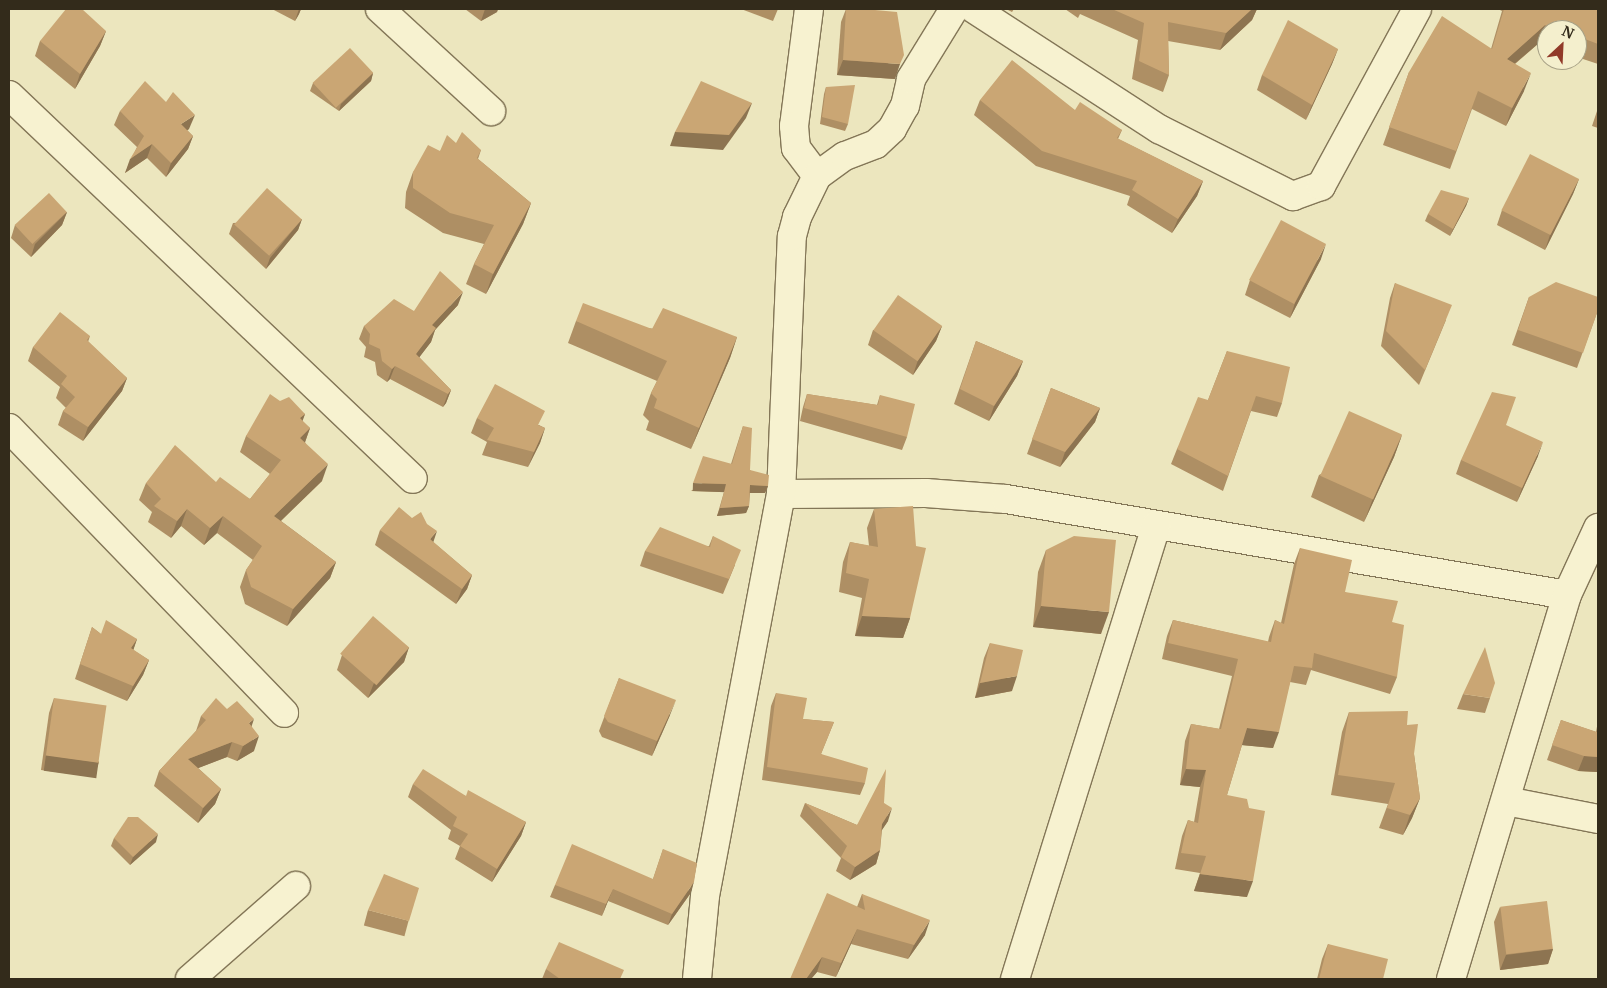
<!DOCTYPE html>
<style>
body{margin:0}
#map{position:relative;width:1607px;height:988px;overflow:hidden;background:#ece6be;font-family:Merriweather,serif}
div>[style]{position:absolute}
.roads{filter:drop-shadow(1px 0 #837657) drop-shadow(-1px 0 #837657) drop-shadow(0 1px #837657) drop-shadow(0 -1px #837657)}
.minor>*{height:28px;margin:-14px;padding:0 14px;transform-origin:14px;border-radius:14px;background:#f7f2d0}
.wall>*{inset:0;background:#ae8f64;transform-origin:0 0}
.shaded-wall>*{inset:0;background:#8d7451;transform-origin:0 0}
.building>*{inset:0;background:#caa674;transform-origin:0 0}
span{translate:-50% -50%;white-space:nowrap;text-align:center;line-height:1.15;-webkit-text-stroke:4px #f4efcd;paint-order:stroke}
.frame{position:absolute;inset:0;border:10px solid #332b1b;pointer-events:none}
.north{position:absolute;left:1537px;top:20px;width:50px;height:50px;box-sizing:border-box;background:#f4efcd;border:1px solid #a7a186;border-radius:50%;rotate:25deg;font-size:14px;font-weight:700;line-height:20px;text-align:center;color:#332b1b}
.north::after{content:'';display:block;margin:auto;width:18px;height:22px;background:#913a29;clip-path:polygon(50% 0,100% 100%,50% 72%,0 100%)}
</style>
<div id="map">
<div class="roads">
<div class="minor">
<i style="left:380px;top:9px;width:151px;rotate:42.6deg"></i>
<i style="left:809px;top:9px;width:118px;rotate:97.3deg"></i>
<i style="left:794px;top:126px;width:22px;rotate:85deg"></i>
<i style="left:796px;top:148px;width:35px;rotate:53deg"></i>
<i style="left:974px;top:9px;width:221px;rotate:33deg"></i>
<i style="left:1159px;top:129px;width:150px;rotate:26.6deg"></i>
<i style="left:1293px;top:196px;width:30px;rotate:-20deg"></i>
<i style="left:1321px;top:186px;width:201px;rotate:-61.5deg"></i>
<i style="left:9px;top:95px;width:557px;rotate:43.55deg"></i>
<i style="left:9px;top:428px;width:396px;rotate:46deg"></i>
<i style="left:781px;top:494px;width:145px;rotate:-0.4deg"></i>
<i style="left:926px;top:493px;width:80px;rotate:4.3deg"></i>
<i style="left:1006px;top:499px;width:569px;rotate:9.71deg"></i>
<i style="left:1506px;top:801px;width:94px;rotate:11.1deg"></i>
<i style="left:190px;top:979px;width:141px;rotate:-41.3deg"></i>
<i style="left:697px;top:979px;width:83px;rotate:-84.5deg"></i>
<i style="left:705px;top:896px;width:409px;rotate:-79.3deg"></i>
<i style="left:781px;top:494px;width:258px;rotate:-87.6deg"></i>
<i style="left:792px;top:236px;width:20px;rotate:-75deg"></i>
<i style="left:797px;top:217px;width:46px;rotate:-64deg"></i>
<i style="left:817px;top:176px;width:34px;rotate:-36deg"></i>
<i style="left:845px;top:156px;width:33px;rotate:-21deg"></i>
<i style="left:876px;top:144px;width:22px;rotate:-43deg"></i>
<i style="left:892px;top:129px;width:26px;rotate:-61deg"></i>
<i style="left:905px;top:106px;width:28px;rotate:-77deg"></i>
<i style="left:911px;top:79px;width:82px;rotate:-58.4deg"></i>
<i style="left:1015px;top:979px;width:475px;rotate:-72.7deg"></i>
<i style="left:1451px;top:979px;width:401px;rotate:-73.2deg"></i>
<i style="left:1567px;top:595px;width:74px;rotate:-65.2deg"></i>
</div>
</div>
<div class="wall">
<i style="clip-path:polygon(272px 9px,301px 9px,299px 14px,295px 21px)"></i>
<i style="clip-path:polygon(465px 9px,498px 9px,497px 12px,481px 21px)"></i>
<i style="clip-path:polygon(741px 9px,778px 9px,773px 21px)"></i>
<i style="clip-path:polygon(846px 9px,864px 9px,895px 79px,837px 75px,841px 22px)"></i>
<i style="clip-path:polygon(1006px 9px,1014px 9px,1012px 12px)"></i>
<i style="clip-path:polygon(1065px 9px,1257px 9px,1252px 20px,1220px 50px,1168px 41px,1169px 75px,1163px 92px,1132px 79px,1138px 40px,1080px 14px,1078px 18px)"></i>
<i style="clip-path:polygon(1498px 9px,1598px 9px,1598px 64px,1577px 57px,1577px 30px,1547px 30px,1547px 46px,1539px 43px,1515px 64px,1524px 91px,1506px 126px,1472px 109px,1450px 169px,1383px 145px,1409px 72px,1491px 49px,1502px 11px)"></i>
<i style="clip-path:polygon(106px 31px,100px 46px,75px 89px,35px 56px,40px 41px)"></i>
<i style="clip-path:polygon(1338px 49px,1332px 64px,1306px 120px,1257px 90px,1262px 75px)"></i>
<i style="clip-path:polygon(373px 73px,371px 81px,339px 111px,310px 91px,313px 83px)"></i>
<i style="clip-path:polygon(826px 87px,848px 124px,845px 131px,820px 124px,824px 94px)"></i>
<i style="clip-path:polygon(980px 100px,1075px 110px,1122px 130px,1118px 139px,1203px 181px,1197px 196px,1172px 233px,1127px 205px,1130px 196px,1036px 166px,974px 115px)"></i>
<i style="clip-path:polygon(1598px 108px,1598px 128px,1592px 126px)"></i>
<i style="clip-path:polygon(120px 111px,189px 129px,187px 130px,193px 136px,188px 149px,166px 177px,147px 158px,125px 173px,137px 147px,114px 125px)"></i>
<i style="clip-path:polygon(456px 143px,481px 150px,478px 159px,531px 203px,523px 224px,486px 294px,466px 284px,474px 264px,484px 244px,443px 233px,405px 208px,406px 192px,413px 172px,440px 151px)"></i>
<i style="clip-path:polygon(1579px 179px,1573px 194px,1545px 250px,1497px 225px,1502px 210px)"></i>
<i style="clip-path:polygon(1469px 198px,1466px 206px,1450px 236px,1425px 221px,1428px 214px)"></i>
<i style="clip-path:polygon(67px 212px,62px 225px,31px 257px,11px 238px,15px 225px)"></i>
<i style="clip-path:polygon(302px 219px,298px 230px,266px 269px,229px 234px,233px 223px)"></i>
<i style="clip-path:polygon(1321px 259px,1290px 318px,1245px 295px,1250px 280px)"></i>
<i style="clip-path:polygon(1395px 283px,1446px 320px,1419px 385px,1381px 346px,1390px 298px)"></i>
<i style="clip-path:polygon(1529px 297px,1598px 310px,1577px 368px,1512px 345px)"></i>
<i style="clip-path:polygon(458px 305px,435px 330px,431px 342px,419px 357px,451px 390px,446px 403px,443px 407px,390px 379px,387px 382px,377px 375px,375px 362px,364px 357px,366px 347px,359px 339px,364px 326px,414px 311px)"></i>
<i style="clip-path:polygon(576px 321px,737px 337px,730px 358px,691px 449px,646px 430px,649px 421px,643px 415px,651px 393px,657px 381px,568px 343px)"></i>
<i style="clip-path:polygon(942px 326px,936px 341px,913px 375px,868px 345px,873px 330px)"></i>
<i style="clip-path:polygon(90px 336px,88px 342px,127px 378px,122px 391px,83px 441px,58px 425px,63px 411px,66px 408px,56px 398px,60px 387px,28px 361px,33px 347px)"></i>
<i style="clip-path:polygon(976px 341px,1023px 361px,1017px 376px,989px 421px,954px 404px)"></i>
<i style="clip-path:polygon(1227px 351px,1282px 403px,1277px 417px,1251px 411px,1223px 491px,1171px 464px,1177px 449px,1208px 400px)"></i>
<i style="clip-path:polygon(1051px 388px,1100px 408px,1095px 422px,1060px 467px,1027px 454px)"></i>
<i style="clip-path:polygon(807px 394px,877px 405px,880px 395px,907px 437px,902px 450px,800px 421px,803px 407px)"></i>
<i style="clip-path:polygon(280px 401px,305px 414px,302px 421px,310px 428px,305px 442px,322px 481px,281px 521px,336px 562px,330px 578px,287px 626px,245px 604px,240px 587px,246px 570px,253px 560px,217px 533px,204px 545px,181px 526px,171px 538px,148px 522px,152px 512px,139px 500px,146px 483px,216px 482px,250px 499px,270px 474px,240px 452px,246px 436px)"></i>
<i style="clip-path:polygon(477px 418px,539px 425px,545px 428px,540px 443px,528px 467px,482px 455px,487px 442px,471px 433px)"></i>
<i style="clip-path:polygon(743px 426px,750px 470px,768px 486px,765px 493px,750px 493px,749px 506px,746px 513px,717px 516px,724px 492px,691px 491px,731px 464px)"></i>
<i style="clip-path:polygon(1402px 435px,1394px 457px,1364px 522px,1311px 497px,1319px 475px)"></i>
<i style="clip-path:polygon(1538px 456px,1517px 502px,1456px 474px,1461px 460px)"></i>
<i style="clip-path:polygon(874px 509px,910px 618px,903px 638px,855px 636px,862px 598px,839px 592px,843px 562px,850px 542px,869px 546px,867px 528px)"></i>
<i style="clip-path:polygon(380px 530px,433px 542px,472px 575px,467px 589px,456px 604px,375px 545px)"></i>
<i style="clip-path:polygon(713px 536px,735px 565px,723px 594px,640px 566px,645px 551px,709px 546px)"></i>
<i style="clip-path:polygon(1300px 548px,1345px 592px,1392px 622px,1397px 677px,1390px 694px,1311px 670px,1306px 685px,1290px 682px,1273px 748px,1242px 745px,1227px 795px,1247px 897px,1194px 891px,1200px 873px,1175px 869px,1182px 836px,1188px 820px,1194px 822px,1200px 787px,1180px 785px,1185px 741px,1191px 724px,1219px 729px,1232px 676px,1162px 659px,1167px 636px,1173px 620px,1268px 642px,1269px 637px,1275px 620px,1281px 623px,1294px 564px)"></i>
<i style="clip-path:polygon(1046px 550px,1101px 634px,1033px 627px,1038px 572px)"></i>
<i style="clip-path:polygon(92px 627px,101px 634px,137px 639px,133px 650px,149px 660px,143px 675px,127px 701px,75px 679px)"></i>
<i style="clip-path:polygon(990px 643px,1012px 691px,975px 698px,984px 658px)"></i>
<i style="clip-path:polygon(409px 647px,404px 662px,368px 698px,337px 670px,342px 655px)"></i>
<i style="clip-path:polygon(619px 678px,670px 715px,652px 756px,602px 737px,599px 731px)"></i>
<i style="clip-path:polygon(776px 693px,803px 719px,834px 722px,821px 754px,865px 783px,860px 795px,762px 780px,771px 706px)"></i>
<i style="clip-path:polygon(1463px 694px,1490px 698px,1485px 713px,1457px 709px)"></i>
<i style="clip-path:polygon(54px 698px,99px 762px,94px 777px,41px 770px,49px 713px)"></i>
<i style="clip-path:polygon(227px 709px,252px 727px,254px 751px,237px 761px,227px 757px,198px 768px,221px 789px,215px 804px,198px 823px,154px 786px,159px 771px,196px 731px,201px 716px)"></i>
<i style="clip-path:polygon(1349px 712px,1407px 725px,1414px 754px,1420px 798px,1412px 818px,1403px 835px,1379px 828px,1388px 804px,1331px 795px,1342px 732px)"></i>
<i style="clip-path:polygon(1561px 720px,1596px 732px,1598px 721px,1598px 772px,1578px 771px,1547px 760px)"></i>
<i style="clip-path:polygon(413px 784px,466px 796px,526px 822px,521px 836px,492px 882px,455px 859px,460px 846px,448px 839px,451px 830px,408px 797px)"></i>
<i style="clip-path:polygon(805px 803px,857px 825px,884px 803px,888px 821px,882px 830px,880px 850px,876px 864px,850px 880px,836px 871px,841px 858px,800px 816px)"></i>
<i style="clip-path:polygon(114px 838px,156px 842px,130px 865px,111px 846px)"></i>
<i style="clip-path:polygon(663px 849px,690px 894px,668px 925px,608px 901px,602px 916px,550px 897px,555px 885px,653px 879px)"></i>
<i style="clip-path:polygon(862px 894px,925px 935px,908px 959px,851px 944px,836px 977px,817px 972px,811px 979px,790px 979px,857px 907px)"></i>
<i style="clip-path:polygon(1500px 907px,1553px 949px,1548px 964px,1500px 970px,1494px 922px)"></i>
<i style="left:368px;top:910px;width:42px;height:16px;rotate:15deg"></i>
<i style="clip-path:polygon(1328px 944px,1383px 979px,1317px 979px,1322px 959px)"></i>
<i style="clip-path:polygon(546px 969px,621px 979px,542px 979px)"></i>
</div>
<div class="shaded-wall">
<i style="clip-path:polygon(299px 9px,301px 9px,299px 14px,295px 21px)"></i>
<i style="clip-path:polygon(485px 9px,498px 9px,497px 12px,481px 21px)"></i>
<i style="clip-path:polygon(1252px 9px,1257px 9px,1252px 20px,1220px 50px,1226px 33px)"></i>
<i style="clip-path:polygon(1545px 25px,1539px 43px,1500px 76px,1507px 59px)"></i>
<i style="clip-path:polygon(106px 31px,100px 46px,75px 89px,80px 74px)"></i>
<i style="clip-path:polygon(1338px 49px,1332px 64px,1306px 120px,1312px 105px)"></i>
<i style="clip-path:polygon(843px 60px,900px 64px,895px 79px,837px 75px)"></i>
<i style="clip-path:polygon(373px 73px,371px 81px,339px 111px,341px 104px)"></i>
<i style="clip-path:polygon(1531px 73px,1524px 91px,1506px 126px,1512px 108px)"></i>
<i style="clip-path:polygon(752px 103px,746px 118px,723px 150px,670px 146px,675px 132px)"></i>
<i style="clip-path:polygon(195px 115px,189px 129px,176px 138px,181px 124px)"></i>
<i style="clip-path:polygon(193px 136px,188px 149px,166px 177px,171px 163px)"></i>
<i style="clip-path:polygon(152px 144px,147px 158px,125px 173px,130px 159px)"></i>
<i style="clip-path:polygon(1579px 179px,1573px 194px,1545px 250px,1550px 235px)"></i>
<i style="clip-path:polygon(1203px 181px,1197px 196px,1172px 233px,1178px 219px)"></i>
<i style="clip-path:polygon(1469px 198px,1466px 206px,1450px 236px,1453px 229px)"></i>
<i style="clip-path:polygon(531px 203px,523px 224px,486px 294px,493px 274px)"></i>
<i style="clip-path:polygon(67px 212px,62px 225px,31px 257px,35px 244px)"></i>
<i style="clip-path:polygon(302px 219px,298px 230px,266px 269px,270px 258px)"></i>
<i style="clip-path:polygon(1326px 244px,1321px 259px,1290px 318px,1295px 303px)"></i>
<i style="clip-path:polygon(463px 292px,458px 305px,435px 330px,431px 342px,412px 367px,416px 354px,432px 325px)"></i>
<i style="clip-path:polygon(942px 326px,936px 341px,913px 375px,918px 360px)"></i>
<i style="clip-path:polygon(737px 337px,730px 358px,691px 449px,699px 428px)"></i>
<i style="clip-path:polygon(1023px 361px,1017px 376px,989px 421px,994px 406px)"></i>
<i style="clip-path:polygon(395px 366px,390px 379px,387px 382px,392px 369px)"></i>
<i style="clip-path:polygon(127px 378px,122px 391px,83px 441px,88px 427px)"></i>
<i style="clip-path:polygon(451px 390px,446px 403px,443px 407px,448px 394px)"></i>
<i style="clip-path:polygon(1100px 408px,1095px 422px,1060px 467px,1065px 452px)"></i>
<i style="clip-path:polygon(305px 414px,299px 431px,300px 418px)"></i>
<i style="clip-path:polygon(310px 428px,304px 445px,300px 438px)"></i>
<i style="clip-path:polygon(545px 428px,540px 443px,528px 467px,534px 452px)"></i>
<i style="clip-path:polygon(1402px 435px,1394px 457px,1364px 522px,1372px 501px)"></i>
<i style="clip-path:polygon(1543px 442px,1538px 456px,1517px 502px,1522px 488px)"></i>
<i style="clip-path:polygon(328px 464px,322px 481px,268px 533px,274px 516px)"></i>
<i style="left:693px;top:483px;width:33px;height:8px;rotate:2deg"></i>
<i style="clip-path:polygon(750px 485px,768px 486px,765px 493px,747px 493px)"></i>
<i style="clip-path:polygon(749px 506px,746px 513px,717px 516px,720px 508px)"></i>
<i style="clip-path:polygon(187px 509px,181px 526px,171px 538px,177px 521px)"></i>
<i style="clip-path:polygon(223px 516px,217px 533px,204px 545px,210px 528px)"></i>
<i style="clip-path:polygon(437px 531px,432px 546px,430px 539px)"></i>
<i style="clip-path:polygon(336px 562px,330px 578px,287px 626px,293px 609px)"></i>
<i style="clip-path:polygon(472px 575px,467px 589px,456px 604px,462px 589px)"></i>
<i style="clip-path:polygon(1041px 606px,1109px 612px,1101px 634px,1033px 627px)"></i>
<i style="clip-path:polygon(862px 616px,910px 618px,903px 638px,855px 636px)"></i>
<i style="clip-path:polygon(137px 639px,132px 654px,131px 648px)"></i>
<i style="clip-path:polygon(409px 647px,404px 662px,368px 698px,374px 683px)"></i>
<i style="clip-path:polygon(149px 660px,143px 675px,127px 701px,133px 686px)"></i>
<i style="clip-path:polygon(1017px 676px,1012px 691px,975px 698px,980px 683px)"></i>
<i style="clip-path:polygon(676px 700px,670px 715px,652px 756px,657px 741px)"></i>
<i style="clip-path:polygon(254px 719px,249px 734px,249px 723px)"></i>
<i style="clip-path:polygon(1247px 728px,1279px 732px,1273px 748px,1241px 745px)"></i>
<i style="clip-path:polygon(259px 736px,254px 751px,237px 761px,243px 746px)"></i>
<i style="clip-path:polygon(232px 742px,227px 757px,183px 774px,188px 759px)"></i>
<i style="left:46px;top:755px;width:53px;height:16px;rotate:8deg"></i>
<i style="clip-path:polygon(1584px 756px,1598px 757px,1598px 772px,1578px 771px)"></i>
<i style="clip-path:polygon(1186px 769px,1206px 770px,1200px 787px,1180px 785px)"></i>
<i style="clip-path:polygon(221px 789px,215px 804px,198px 823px,203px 808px)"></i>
<i style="clip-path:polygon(1420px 798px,1412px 818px,1403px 835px,1410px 815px)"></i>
<i style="clip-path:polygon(892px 808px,888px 821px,877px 837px,882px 824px)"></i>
<i style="clip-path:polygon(526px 822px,521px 836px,492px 882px,497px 869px)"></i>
<i style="clip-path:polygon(158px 834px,156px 842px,130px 865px,133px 857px)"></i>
<i style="clip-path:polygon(880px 850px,876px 864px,850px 880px,855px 867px)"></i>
<i style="clip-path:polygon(1200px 874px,1253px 881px,1247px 897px,1194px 891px)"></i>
<i style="clip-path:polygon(694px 882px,690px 894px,668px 925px,672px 914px)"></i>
<i style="clip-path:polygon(613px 889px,608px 901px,602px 916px,606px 904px)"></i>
<i style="clip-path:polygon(930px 920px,925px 935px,908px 959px,914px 945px)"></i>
<i style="clip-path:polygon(857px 929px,851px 944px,836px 977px,841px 963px)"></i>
<i style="clip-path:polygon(1553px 949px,1548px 964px,1500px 970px,1506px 955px)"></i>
<i style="clip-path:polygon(822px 957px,817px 972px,811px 979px,806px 979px)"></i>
</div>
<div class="building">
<i style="clip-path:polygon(66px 9px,82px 9px,106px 31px,80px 74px,40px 41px)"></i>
<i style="clip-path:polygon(846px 9px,864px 9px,897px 12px,904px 55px,900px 64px,843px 60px)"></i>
<i style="clip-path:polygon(1112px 9px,1252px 9px,1226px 33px,1168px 22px,1169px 75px,1139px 61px,1144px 23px)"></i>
<i style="clip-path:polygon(1504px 9px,1598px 9px,1598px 44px,1577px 36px,1577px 30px,1559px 30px,1545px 25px,1507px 59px,1531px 73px,1512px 108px,1478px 91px,1456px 151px,1389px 127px,1409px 72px,1442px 16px,1492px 49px)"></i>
<i style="clip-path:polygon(1288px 20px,1338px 49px,1312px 105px,1262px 75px)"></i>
<i style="left:350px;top:48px;width:34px;height:51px;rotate:47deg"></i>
<i style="clip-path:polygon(1012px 60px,1075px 110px,1080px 102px,1122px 130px,1117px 138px,1203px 181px,1178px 219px,1132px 190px,1137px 181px,1042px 151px,980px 100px)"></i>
<i style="clip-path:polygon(145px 81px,166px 102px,173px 92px,195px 115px,181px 124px,193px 136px,171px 163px,152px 144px,130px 159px,144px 136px,120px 111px)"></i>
<i style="clip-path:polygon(701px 81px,752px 103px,729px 135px,675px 132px)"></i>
<i style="clip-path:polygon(855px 85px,848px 124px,822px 117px,826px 87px)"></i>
<i style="clip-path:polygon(462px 132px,481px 150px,477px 158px,531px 203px,493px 274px,474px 264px,494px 225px,450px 213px,413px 188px,413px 172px,428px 145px,440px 151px,447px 135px,456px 143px)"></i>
<i style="left:1530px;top:154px;width:55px;height:63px;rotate:27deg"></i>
<i style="left:267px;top:188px;width:47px;height:49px;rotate:42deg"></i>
<i style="clip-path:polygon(1441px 190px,1469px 198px,1453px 229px,1428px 214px)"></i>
<i style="left:49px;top:193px;width:26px;height:47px;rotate:47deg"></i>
<i style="left:1281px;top:220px;width:51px;height:68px;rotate:28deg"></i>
<i style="clip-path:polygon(440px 271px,463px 292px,432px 325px,436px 328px,416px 354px,451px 390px,448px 394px,395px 366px,392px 369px,382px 361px,380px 349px,369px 344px,370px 334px,364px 326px,394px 299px,414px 311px)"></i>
<i style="clip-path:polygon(1556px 282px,1598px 297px,1598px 310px,1583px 353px,1518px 330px,1529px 297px)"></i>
<i style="clip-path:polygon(1395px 283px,1452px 305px,1425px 370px,1386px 331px)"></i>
<i style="left:898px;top:295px;width:54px;height:43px;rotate:35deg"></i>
<i style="clip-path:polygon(583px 303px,652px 329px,663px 308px,737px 337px,699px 428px,654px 408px,657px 399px,651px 393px,667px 361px,576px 321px)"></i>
<i style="clip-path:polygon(60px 312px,90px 336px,87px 340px,127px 378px,88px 427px,63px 411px,75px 397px,61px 384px,67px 376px,33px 347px)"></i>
<i style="clip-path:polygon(976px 341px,1023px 361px,994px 406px,960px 389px)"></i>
<i style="clip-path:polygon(1227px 351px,1290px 367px,1282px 403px,1256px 396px,1228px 476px,1177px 449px,1198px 397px,1208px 400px)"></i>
<i style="clip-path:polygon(495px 384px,545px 411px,538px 425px,545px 428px,534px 452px,487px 440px,494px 428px,477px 418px)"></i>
<i style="clip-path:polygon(1051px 388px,1100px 408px,1065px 452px,1032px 439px)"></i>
<i style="clip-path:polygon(1492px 392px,1516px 397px,1506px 425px,1543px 442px,1522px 488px,1461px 460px)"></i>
<i style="clip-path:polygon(270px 394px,280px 401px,289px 397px,305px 414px,300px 418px,310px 428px,300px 438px,328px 464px,274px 516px,336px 562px,293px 609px,251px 587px,246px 570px,262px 546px,223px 516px,210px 528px,187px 509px,177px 521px,154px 506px,161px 499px,146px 483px,175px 445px,216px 482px,220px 477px,250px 499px,281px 460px,246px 436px)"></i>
<i style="clip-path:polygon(807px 394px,878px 405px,880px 395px,915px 404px,907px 437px,804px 408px)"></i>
<i style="left:1349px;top:411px;width:58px;height:71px;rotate:24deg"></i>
<i style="clip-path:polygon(743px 426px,752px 428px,750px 470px,769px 475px,768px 486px,750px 485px,749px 506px,720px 508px,726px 484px,693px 483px,703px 456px,732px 464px)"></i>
<i style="clip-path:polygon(913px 506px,916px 546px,926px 548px,910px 618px,862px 616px,869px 579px,846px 573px,850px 542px,878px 547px,874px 509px)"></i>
<i style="clip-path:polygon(399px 507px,412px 518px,421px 512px,427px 524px,437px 531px,430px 539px,472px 575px,462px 589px,380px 530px)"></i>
<i style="clip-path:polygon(660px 527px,710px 547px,713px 536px,741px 550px,729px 579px,645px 551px)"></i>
<i style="clip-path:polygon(1074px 536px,1116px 540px,1109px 612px,1041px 606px,1046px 550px)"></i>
<i style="clip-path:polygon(1300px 548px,1352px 560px,1345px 592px,1398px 601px,1392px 622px,1404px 625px,1397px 677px,1314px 653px,1312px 668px,1294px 666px,1279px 732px,1247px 728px,1227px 795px,1247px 799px,1249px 808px,1265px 811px,1253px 881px,1200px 874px,1206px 856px,1181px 853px,1188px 820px,1198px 823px,1206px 770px,1186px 769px,1191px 724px,1221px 729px,1238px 659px,1168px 643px,1173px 620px,1271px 642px,1275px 620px,1284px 624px)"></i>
<i style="left:373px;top:616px;width:48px;height:50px;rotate:41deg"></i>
<i style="clip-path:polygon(106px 620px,137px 639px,131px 648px,149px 660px,133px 686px,80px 664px,92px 627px,101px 634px)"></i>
<i style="clip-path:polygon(990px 643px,1023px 650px,1017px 676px,980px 683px)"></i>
<i style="clip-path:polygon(1485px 647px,1495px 683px,1490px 698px,1463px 694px)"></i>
<i style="clip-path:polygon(619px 678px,676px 700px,657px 741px,608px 722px,604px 716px)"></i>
<i style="clip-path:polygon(776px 693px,807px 698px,803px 719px,834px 722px,821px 754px,868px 768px,865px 783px,767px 767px)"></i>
<i style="left:54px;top:698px;width:53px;height:58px;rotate:8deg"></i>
<i style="clip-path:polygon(216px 698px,227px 709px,237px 701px,254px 719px,249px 723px,259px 736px,243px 746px,232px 742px,188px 759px,221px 789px,203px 808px,159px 771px,206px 720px,201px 716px)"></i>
<i style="clip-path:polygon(1408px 711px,1407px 725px,1418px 724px,1414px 754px,1420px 798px,1410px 815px,1387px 808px,1395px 783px,1338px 775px,1349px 712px)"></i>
<i style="clip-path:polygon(1561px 720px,1597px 732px,1598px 728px,1598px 757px,1584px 756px,1552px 745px)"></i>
<i style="clip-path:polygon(423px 769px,466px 796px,468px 790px,526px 822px,497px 869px,460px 846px,468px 834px,453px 826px,457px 817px,413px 784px)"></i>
<i style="clip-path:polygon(886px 769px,884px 803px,892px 808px,882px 824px,880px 850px,855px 867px,841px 857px,847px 846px,805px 803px,857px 825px)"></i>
<i style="clip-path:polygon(128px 817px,138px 817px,158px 834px,133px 857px,114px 838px)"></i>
<i style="clip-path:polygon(572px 844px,653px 879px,663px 849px,697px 863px,694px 882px,672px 914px,613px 889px,606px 904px,555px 885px)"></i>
<i style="clip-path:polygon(384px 874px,419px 888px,409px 921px,368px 910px)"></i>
<i style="clip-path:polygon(827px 893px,865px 910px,862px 894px,930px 920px,914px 945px,857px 929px,841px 963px,822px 957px,806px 979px,790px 979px)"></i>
<i style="left:1547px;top:901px;width:48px;height:47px;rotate:83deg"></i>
<i style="clip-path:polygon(559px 942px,624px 970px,620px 979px,560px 979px,546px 969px)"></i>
<i style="clip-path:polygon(1328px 944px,1388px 959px,1383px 979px,1319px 979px)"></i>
</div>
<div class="frame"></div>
<div class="north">N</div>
</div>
